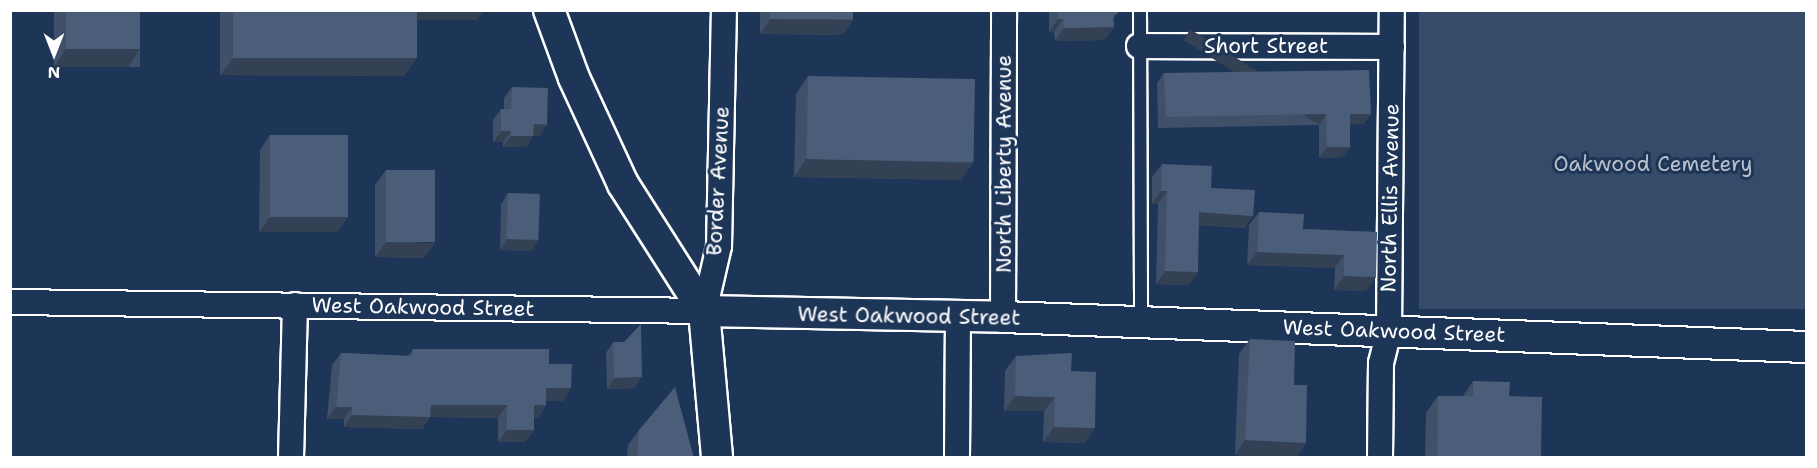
<!DOCTYPE html>
<style>
body{margin:0}
#map{position:relative;width:1817px;height:468px;overflow:hidden;background:#1d3557;font-family:"Shantell Sans",sans-serif}
div>[style]{position:absolute}
.green>*{inset:0;background:#364b69;transform-origin:0 0}
.roads{filter:drop-shadow(2px 0 #fff) drop-shadow(-2px 0 #fff) drop-shadow(0 2px #fff) drop-shadow(0 -2px #fff)}
.service>*{height:12px;margin:-6px;padding:0 6px;transform-origin:6px;border-radius:6px;background:#1d3557}
.minor>*{height:24px;margin:-12px;padding:0 12px;transform-origin:12px;border-radius:12px;background:#1d3557}
.tertiary>*{height:30px;margin:-15px;padding:0 15px;transform-origin:15px;border-radius:15px;background:#1d3557}
.wall>*{inset:0;background:#405068;transform-origin:0 0}
.shaded-wall>*{inset:0;background:#344155;transform-origin:0 0}
.building>*{inset:0;background:#4a5d79;transform-origin:0 0}
span{translate:-50% -50%;white-space:nowrap;text-align:center;line-height:1.15;-webkit-text-stroke:6px #1d3557;paint-order:stroke}
.street-label{font-size:21px;color:#fff}
.park-label{font-size:21px;color:#b9c0ca}
.frame{position:absolute;inset:0;border:12px solid #fff;pointer-events:none}
.north{position:absolute;left:24px;top:24px;width:60px;height:60px;-webkit-text-stroke:4px #1d3557;paint-order:stroke;rotate:180deg;font-size:16px;font-weight:700;line-height:24px;text-align:center;color:#fff}
.north::after{content:'';display:block;margin:auto;width:21px;height:27px;background:#fff;clip-path:polygon(50% 0,100% 100%,50% 72%,0 100%)}
</style>
<div id="map">
<div class="green">
<i style="left:1419px;top:11px;width:387px;height:298px"></i>
</div>
<div class="roads">
<div class="service">
<i style="left:1140px;top:10px;width:312px;rotate:89.8deg"></i>
</div>
<div class="minor">
<i style="left:1139px;top:46px;width:253px;rotate:0.2deg"></i>
<i style="left:10px;top:302px;width:694px;rotate:0.74deg"></i>
<i style="left:704px;top:311px;width:67px;rotate:-77deg"></i>
<i style="left:719px;top:246px;width:236px;rotate:-88.8deg"></i>
<i style="left:1003px;top:317px;width:307px;rotate:-89.8deg"></i>
<i style="left:291px;top:458px;width:153px;rotate:-88.5deg"></i>
<i style="left:957px;top:458px;width:141px;rotate:-89.6deg"></i>
<i style="left:1380px;top:458px;width:95px;rotate:-89.4deg"></i>
<i style="left:1381px;top:363px;width:34px;rotate:-76deg"></i>
<i style="left:1389px;top:330px;width:320px;rotate:-89.5deg"></i>
</div>
<div class="tertiary">
<i style="left:549px;top:10px;width:72px;rotate:69.8deg"></i>
<i style="left:574px;top:78px;width:117px;rotate:65.2deg"></i>
<i style="left:623px;top:184px;width:151px;rotate:57.5deg"></i>
<i style="left:704px;top:311px;width:148px;rotate:84.9deg"></i>
<i style="left:704px;top:311px;width:299px;rotate:1.1deg"></i>
<i style="left:1003px;top:317px;width:804px;rotate:2.14deg"></i>
</div>
</div>
<div class="wall">
<i style="left:54px;top:10px;width:86px;height:57px"></i>
<i style="clip-path:polygon(220px 10px,484px 10px,477px 20px,417px 20px,404px 76px,220px 75px)"></i>
<i style="clip-path:polygon(760px 10px,853px 10px,853px 20px,842px 35px,760px 34px)"></i>
<i style="clip-path:polygon(1049px 10px,1118px 10px,1113px 20px,1114px 27px,1104px 40px,1055px 41px,1054px 32px,1049px 32px)"></i>
<i style="clip-path:polygon(1164px 73px,1371px 114px,1363px 124px,1350px 124px,1350px 147px,1342px 157px,1319px 158px,1319px 125px,1158px 128px,1157px 83px)"></i>
<i style="clip-path:polygon(808px 76px,973px 163px,961px 180px,794px 177px,796px 94px)"></i>
<i style="clip-path:polygon(512px 87px,540px 136px,533px 136px,526px 147px,503px 147px,503px 142px,493px 142px,493px 120px,501px 109px,504px 109px,504px 98px)"></i>
<i style="clip-path:polygon(270px 135px,348px 217px,337px 232px,259px 232px,260px 150px)"></i>
<i style="clip-path:polygon(1162px 164px,1211px 188px,1253px 216px,1244px 228px,1199px 225px,1189px 285px,1156px 284px,1158px 204px,1152px 204px,1152px 177px)"></i>
<i style="clip-path:polygon(386px 170px,424px 258px,375px 257px,375px 185px)"></i>
<i style="clip-path:polygon(508px 193px,532px 251px,500px 250px,501px 204px)"></i>
<i style="clip-path:polygon(1259px 212px,1303px 229px,1377px 232px,1366px 291px,1334px 290px,1335px 268px,1247px 265px,1249px 225px)"></i>
<i style="clip-path:polygon(1250px 339px,1294px 385px,1306px 443px,1296px 458px,1235px 455px,1239px 354px)"></i>
<i style="clip-path:polygon(613px 342px,634px 388px,607px 389px,606px 353px)"></i>
<i style="clip-path:polygon(413px 349px,549px 364px,571px 388px,563px 401px,546px 401px,546px 405px,538px 418px,534px 417px,534px 430px,525px 442px,498px 442px,498px 418px,430px 417px,422px 429px,344px 427px,344px 419px,327px 419px,332px 365px,341px 353px,408px 356px)"></i>
<i style="clip-path:polygon(1016px 356px,1071px 371px,1095px 428px,1084px 443px,1043px 442px,1044px 411px,1004px 411px,1005px 371px)"></i>
<i style="clip-path:polygon(1473px 381px,1509px 396px,1541px 458px,1425px 458px,1426px 413px,1438px 396px,1463px 396px)"></i>
<i style="clip-path:polygon(639px 430px,694px 458px,627px 458px,628px 445px)"></i>
</div>
<div class="shaded-wall">
<i style="clip-path:polygon(411px 10px,484px 10px,477px 20px,404px 20px)"></i>
<i style="clip-path:polygon(770px 19px,853px 20px,842px 35px,760px 34px)"></i>
<i style="clip-path:polygon(1058px 19px,1063px 19px,1054px 32px,1049px 32px)"></i>
<i style="clip-path:polygon(1114px 27px,1104px 40px,1055px 41px,1064px 28px)"></i>
<i style="clip-path:polygon(66px 49px,140px 49px,128px 67px,54px 67px)"></i>
<i style="clip-path:polygon(233px 58px,417px 58px,404px 76px,220px 75px)"></i>
<i style="left:1326px;top:114px;width:13px;height:160px;rotate:122deg"></i>
<i style="clip-path:polygon(1350px 114px,1371px 114px,1363px 124px,1342px 125px)"></i>
<i style="clip-path:polygon(534px 124px,547px 125px,540px 136px,526px 135px)"></i>
<i style="clip-path:polygon(501px 131px,511px 131px,503px 142px,493px 142px)"></i>
<i style="clip-path:polygon(511px 136px,533px 136px,526px 147px,503px 147px)"></i>
<i style="clip-path:polygon(1327px 147px,1350px 147px,1342px 157px,1319px 158px)"></i>
<i style="clip-path:polygon(806px 159px,973px 163px,961px 180px,794px 177px)"></i>
<i style="clip-path:polygon(1161px 191px,1167px 191px,1158px 204px,1152px 204px)"></i>
<i style="clip-path:polygon(1199px 212px,1253px 216px,1244px 228px,1190px 225px)"></i>
<i style="clip-path:polygon(270px 217px,348px 217px,337px 232px,259px 232px)"></i>
<i style="clip-path:polygon(507px 239px,539px 240px,532px 251px,500px 250px)"></i>
<i style="clip-path:polygon(386px 242px,435px 243px,424px 258px,375px 257px)"></i>
<i style="clip-path:polygon(1257px 252px,1344px 255px,1335px 268px,1247px 265px)"></i>
<i style="clip-path:polygon(1165px 271px,1198px 272px,1189px 285px,1156px 284px)"></i>
<i style="clip-path:polygon(1344px 276px,1376px 277px,1366px 291px,1334px 290px)"></i>
<i style="clip-path:polygon(642px 377px,634px 388px,607px 389px,614px 378px)"></i>
<i style="clip-path:polygon(546px 388px,571px 388px,563px 401px,538px 401px)"></i>
<i style="clip-path:polygon(1015px 396px,1055px 397px,1044px 411px,1004px 411px)"></i>
<i style="clip-path:polygon(431px 405px,507px 405px,498px 418px,430px 417px,422px 429px,344px 427px,352px 415px)"></i>
<i style="clip-path:polygon(534px 405px,546px 405px,538px 418px,525px 417px)"></i>
<i style="clip-path:polygon(336px 407px,352px 407px,344px 419px,327px 419px)"></i>
<i style="clip-path:polygon(1054px 427px,1095px 428px,1084px 443px,1043px 442px)"></i>
<i style="clip-path:polygon(507px 430px,534px 430px,525px 442px,498px 442px)"></i>
<i style="clip-path:polygon(1245px 440px,1306px 443px,1296px 458px,1235px 455px)"></i>
</div>
<div class="building">
<i style="left:66px;top:10px;width:74px;height:39px"></i>
<i style="left:233px;top:10px;width:184px;height:48px"></i>
<i style="left:770px;top:10px;width:83px;height:9px"></i>
<i style="clip-path:polygon(1058px 10px,1118px 10px,1118px 14px,1113px 14px,1114px 27px,1064px 28px,1063px 19px,1058px 19px)"></i>
<i style="clip-path:polygon(1369px 70px,1371px 114px,1350px 114px,1350px 147px,1327px 147px,1326px 114px,1166px 117px,1164px 73px)"></i>
<i style="left:808px;top:76px;width:167px;height:83px;rotate:1deg"></i>
<i style="clip-path:polygon(512px 87px,548px 88px,547px 125px,534px 124px,533px 136px,511px 136px,511px 131px,501px 131px,501px 109px,511px 109px)"></i>
<i style="left:270px;top:135px;width:78px;height:82px"></i>
<i style="clip-path:polygon(1162px 164px,1212px 166px,1211px 188px,1255px 190px,1253px 216px,1199px 212px,1198px 272px,1165px 271px,1167px 191px,1161px 191px)"></i>
<i style="left:386px;top:170px;width:49px;height:72px"></i>
<i style="left:508px;top:193px;width:32px;height:46px;rotate:2deg"></i>
<i style="clip-path:polygon(1259px 212px,1304px 214px,1303px 229px,1377px 232px,1376px 277px,1344px 276px,1344px 255px,1257px 252px)"></i>
<i style="clip-path:polygon(641px 324px,642px 377px,614px 378px,613px 342px,624px 342px)"></i>
<i style="clip-path:polygon(1250px 339px,1295px 341px,1294px 385px,1307px 385px,1306px 443px,1245px 440px)"></i>
<i style="clip-path:polygon(413px 349px,549px 349px,549px 364px,572px 364px,571px 388px,546px 388px,546px 405px,534px 405px,534px 430px,507px 430px,507px 405px,431px 405px,430px 417px,352px 415px,352px 407px,336px 407px,341px 353px,413px 356px)"></i>
<i style="clip-path:polygon(1072px 353px,1071px 371px,1096px 372px,1095px 428px,1054px 427px,1055px 397px,1015px 396px,1016px 356px)"></i>
<i style="clip-path:polygon(1473px 381px,1510px 382px,1509px 396px,1542px 397px,1541px 458px,1437px 458px,1438px 396px,1473px 396px)"></i>
<i style="clip-path:polygon(675px 387px,694px 458px,637px 458px,639px 430px)"></i>
</div>
<div class="street-label">
<span style="left:1266px;top:46px">Short Street</span>
<span style="left:1004px;top:164px;rotate:-90deg">North Liberty Avenue</span>
<span style="left:718px;top:181px;rotate:-87deg">Border Avenue</span>
<span style="left:1390px;top:198px;rotate:-89deg">North Ellis Avenue</span>
<span style="left:423px;top:307px;rotate:1deg">West Oakwood Street</span>
<span style="left:909px;top:316px;rotate:1deg">West Oakwood Street</span>
<span style="left:1394px;top:331px;rotate:2deg">West Oakwood Street</span>
</div>
<div class="park-label">
<span style="left:1653px;top:164px">Oakwood Cemetery</span>
</div>
<div class="frame"></div>
<div class="north">N</div>
</div>
